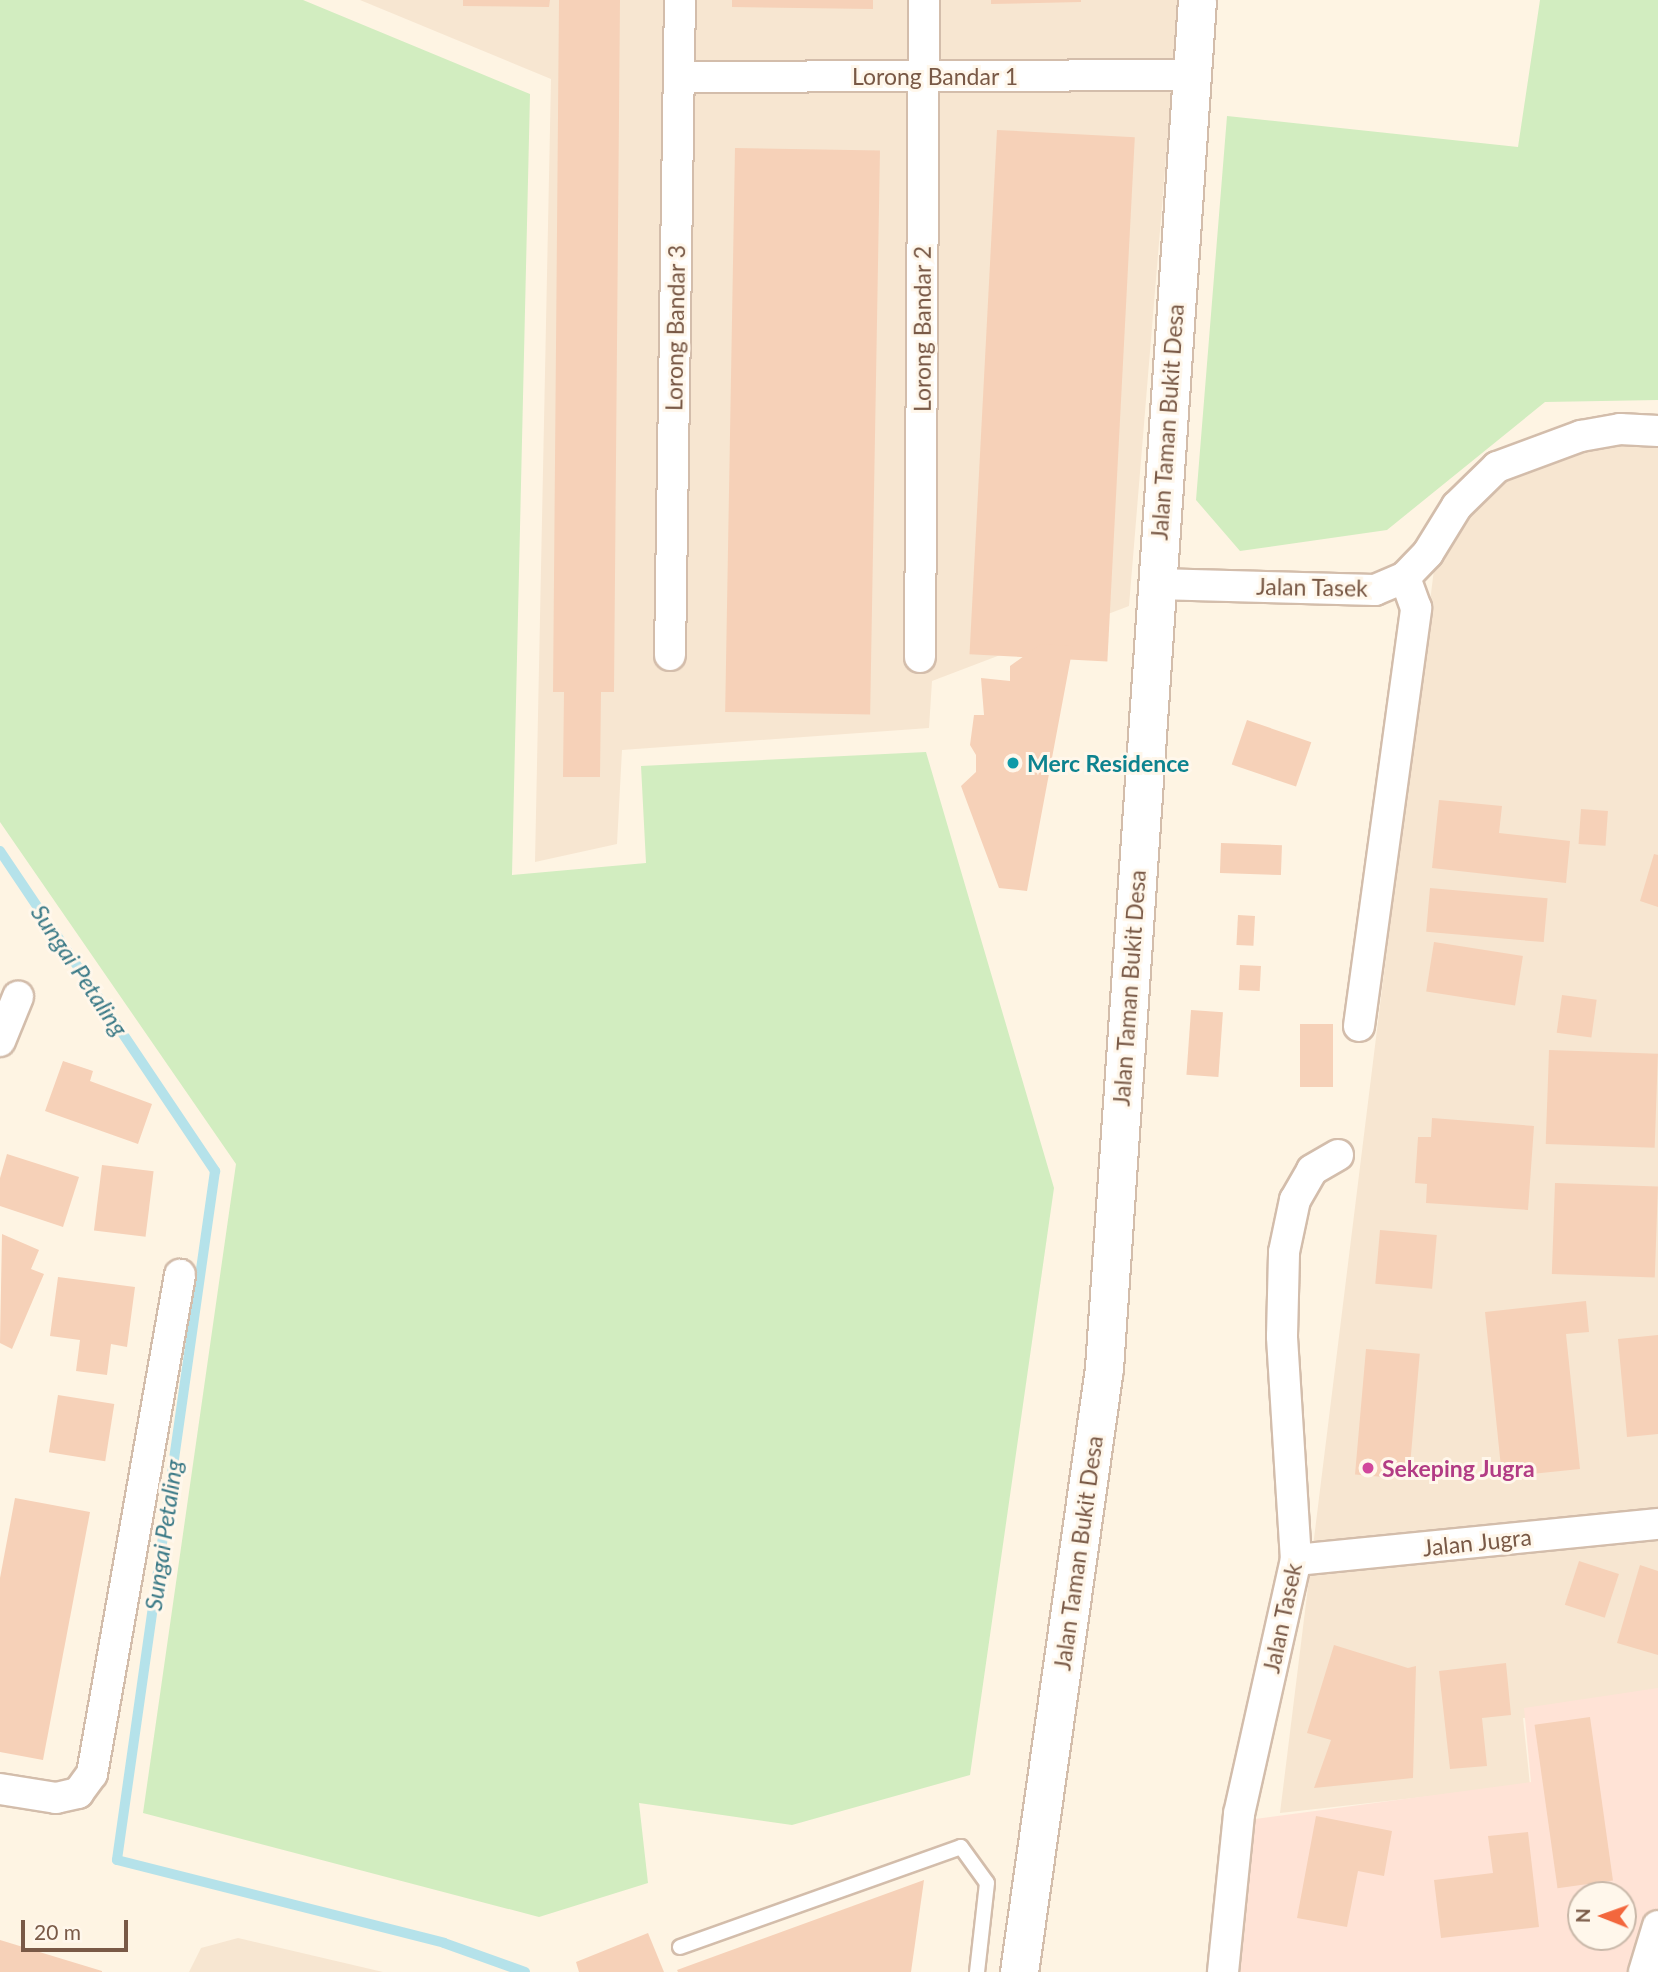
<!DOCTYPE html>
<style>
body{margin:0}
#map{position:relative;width:1658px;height:1972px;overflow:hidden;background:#fef4e3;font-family:Lato,sans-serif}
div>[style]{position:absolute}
.residential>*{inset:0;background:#f7e6d1}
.commercial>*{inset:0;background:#ffe3d6}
.green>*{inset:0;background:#d2edc0}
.stream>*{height:10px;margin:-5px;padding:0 5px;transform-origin:5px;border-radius:5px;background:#b5e2ea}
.building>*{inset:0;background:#f6d1b8;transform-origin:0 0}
.roads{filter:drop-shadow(2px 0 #d3bdab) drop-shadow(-2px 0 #d3bdab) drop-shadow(0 2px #d3bdab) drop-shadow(0 -2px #d3bdab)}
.service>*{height:14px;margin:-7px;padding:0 7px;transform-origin:7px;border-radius:7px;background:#fff}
.minor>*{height:30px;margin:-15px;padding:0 15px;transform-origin:15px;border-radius:15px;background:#fff}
.tertiary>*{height:37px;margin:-18.5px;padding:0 18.5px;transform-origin:18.5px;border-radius:18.5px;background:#fff}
.dots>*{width:19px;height:19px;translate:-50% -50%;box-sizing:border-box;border:4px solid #fff7eb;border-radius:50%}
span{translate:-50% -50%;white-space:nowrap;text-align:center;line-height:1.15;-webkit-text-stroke:6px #fff7eb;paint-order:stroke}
.street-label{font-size:23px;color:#795946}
.culture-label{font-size:23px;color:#0d838f;font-weight:700}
.left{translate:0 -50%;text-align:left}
.hotel-label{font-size:23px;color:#b23c85;font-weight:700}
.water-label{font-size:24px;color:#3b7a87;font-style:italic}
.north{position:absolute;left:1567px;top:1881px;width:70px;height:70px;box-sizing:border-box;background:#fff7eb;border:2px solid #c9b8a9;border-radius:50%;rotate:271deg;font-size:19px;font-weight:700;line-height:28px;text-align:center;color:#795946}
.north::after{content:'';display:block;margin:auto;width:24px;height:32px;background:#f3673d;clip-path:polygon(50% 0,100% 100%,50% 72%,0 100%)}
.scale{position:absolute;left:21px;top:1920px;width:107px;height:32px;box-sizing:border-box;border:4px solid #795946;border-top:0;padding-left:9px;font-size:21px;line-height:24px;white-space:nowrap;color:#795946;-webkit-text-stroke:5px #fff7eb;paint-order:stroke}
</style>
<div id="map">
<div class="residential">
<i style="clip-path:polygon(360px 0,1179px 0,1129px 606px,932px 681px,929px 728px,622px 750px,617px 844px,535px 862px,551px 79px)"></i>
<i style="clip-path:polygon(1658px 441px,1658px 1731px,1582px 1712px,1523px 1718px,1530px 1785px,1280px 1813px,1438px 537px,1487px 485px,1578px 447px)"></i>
<i style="clip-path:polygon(238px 1938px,383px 1972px,189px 1972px,201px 1948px)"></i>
</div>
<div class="commercial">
<i style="clip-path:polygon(evenodd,1658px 1688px,1658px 1972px,1239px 1972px,1255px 1819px,1531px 1782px,1524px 1708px,1658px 1688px,1581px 1895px,1623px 1895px,1623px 1937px,1581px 1937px,1581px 1895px)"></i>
</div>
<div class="green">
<i style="clip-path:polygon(0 0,303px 0,530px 94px,512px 875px,646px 863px,641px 766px,926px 752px,1054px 1188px,970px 1775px,792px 1825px,639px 1803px,648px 1883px,539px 1917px,143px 1813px,236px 1164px,0 822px)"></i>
<i style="clip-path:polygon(1540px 0,1658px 0,1658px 400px,1545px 402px,1387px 530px,1240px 551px,1196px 500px,1227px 116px,1518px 147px)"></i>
</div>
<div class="stream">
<i style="left:0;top:851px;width:386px;rotate:56.1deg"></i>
<i style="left:215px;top:1171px;width:696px;rotate:98.1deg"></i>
<i style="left:117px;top:1860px;width:337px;rotate:14.2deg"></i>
<i style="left:444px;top:1943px;width:86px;rotate:19.7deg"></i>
</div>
<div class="building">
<i style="clip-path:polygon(463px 0,550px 0,549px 7px,463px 6px)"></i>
<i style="clip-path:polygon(559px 0,620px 0,614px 692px,601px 692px,600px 777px,563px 777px,564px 692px,553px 692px)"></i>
<i style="clip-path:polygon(732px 0,873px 0,873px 9px,732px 7px)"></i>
<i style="clip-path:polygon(991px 0,1081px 0,1081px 2px,991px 4px)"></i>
<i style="left:997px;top:130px;width:138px;height:525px;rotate:3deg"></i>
<i style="left:735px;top:148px;width:145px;height:564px;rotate:1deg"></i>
<i style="clip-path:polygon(1041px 644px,1073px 646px,1027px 891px,999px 888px,961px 786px,976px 772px,976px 755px,970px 745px,974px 715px,984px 715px,981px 678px,1010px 681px,1010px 666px)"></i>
<i style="left:1247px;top:720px;width:68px;height:47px;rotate:19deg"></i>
<i style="clip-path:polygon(1439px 800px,1502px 806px,1499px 833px,1570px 841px,1566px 883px,1432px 868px)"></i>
<i style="left:1581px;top:809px;width:27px;height:35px;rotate:4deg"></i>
<i style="left:1221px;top:843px;width:61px;height:30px;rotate:2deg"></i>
<i style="clip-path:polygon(1654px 854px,1658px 855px,1658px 907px,1640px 901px)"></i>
<i style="left:1430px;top:888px;width:118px;height:44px;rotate:5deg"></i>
<i style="left:1238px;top:915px;width:17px;height:30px;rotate:3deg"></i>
<i style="left:1434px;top:942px;width:90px;height:50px;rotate:9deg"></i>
<i style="left:1240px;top:965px;width:21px;height:25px;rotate:3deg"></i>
<i style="left:1562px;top:995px;width:35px;height:38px;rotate:8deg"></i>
<i style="left:1191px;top:1010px;width:32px;height:65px;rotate:4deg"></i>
<i style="left:1300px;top:1024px;width:33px;height:63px"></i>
<i style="left:1549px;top:1050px;width:109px;height:94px;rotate:2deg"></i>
<i style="clip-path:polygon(63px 1061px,93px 1071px,90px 1081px,152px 1104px,138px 1144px,45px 1111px)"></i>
<i style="clip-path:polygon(1432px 1118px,1534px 1126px,1528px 1210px,1426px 1203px,1427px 1184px,1415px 1183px,1418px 1137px,1431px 1137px)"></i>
<i style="clip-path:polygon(7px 1154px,79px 1177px,63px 1227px,0 1206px,0 1178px)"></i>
<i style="left:102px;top:1165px;width:52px;height:66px;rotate:7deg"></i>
<i style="left:1555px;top:1183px;width:103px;height:91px;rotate:2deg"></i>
<i style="left:1380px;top:1230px;width:57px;height:54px;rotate:5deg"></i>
<i style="clip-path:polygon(2px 1234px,39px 1250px,31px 1269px,44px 1274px,12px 1349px,0 1343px)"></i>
<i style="clip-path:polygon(58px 1277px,135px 1287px,127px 1347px,111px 1344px,107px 1375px,76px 1371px,80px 1340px,50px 1336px)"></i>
<i style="clip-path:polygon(1586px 1301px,1589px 1332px,1566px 1334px,1580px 1469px,1502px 1477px,1485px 1312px)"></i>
<i style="clip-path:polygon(1658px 1335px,1658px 1434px,1627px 1437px,1618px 1339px)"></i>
<i style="left:1366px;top:1349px;width:54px;height:126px;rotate:5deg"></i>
<i style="left:58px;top:1395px;width:57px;height:58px;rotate:9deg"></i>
<i style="clip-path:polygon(15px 1498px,90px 1512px,43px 1760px,0 1752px,0 1578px)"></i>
<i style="left:1579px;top:1561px;width:42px;height:46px;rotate:18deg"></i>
<i style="clip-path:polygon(1640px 1565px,1658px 1571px,1658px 1655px,1617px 1643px)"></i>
<i style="clip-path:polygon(1334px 1645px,1408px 1668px,1416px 1666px,1413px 1778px,1314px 1788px,1331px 1740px,1307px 1733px)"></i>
<i style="clip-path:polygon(1506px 1663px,1511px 1715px,1482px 1718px,1487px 1766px,1450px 1769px,1439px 1671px)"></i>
<i style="left:1590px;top:1717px;width:165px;height:56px;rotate:82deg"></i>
<i style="clip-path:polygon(1316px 1816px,1392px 1831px,1384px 1876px,1358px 1871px,1347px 1927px,1297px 1918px)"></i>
<i style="clip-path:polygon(1528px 1832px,1539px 1927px,1441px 1938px,1434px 1880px,1493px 1873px,1488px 1836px)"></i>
<i style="clip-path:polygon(924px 1880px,911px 1972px,678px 1972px,677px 1970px)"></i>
<i style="clip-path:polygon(648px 1933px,664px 1972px,579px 1972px,576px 1962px)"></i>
<i style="clip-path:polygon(0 1940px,102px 1971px,102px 1972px,0 1972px)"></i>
</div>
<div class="roads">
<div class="service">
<i style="left:680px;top:1947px;width:298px;rotate:-19.6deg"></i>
<i style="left:961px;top:1847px;width:44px;rotate:54.2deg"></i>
<i style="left:987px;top:1883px;width:90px;rotate:96.4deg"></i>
</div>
<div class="minor">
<i style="left:679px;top:77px;width:512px;rotate:-0.22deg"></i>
<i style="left:1156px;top:584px;width:219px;rotate:1.6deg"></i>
<i style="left:1375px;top:590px;width:33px;rotate:-23deg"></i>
<i style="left:1405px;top:577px;width:33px;rotate:-46deg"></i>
<i style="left:1428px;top:553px;width:55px;rotate:-58.3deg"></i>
<i style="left:1457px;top:506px;width:56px;rotate:-44.3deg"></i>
<i style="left:1497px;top:467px;width:90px;rotate:-20.3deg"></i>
<i style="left:1581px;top:436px;width:40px;rotate:-10deg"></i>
<i style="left:1620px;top:429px;width:38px;rotate:3deg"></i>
<i style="left:670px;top:655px;width:655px;rotate:-89.13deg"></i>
<i style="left:920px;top:657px;width:657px;rotate:-89.65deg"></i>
<i style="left:1359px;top:1026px;width:422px;rotate:-82.2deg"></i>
<i style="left:1416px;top:608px;width:33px;rotate:-110deg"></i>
<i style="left:0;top:1041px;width:48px;rotate:-67.8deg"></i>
<i style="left:1296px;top:1560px;width:364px;rotate:-5.7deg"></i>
<i style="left:0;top:1789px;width:57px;rotate:9.1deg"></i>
<i style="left:56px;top:1798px;width:23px;rotate:-13deg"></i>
<i style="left:78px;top:1793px;width:24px;rotate:-54deg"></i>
<i style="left:92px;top:1774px;width:507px;rotate:-80deg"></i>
<i style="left:1223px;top:1972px;width:159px;rotate:-84.2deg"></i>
<i style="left:1239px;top:1814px;width:260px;rotate:-77.4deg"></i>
<i style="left:1296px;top:1560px;width:224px;rotate:-93.6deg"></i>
<i style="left:1282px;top:1336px;width:84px;rotate:-88.6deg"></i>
<i style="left:1284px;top:1252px;width:53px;rotate:-78.1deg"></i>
<i style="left:1295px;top:1200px;width:34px;rotate:-60deg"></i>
<i style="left:1312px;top:1170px;width:30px;rotate:-30deg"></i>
<i style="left:1644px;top:1972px;width:48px;rotate:-73.1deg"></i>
</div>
<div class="tertiary">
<i style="left:1019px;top:1972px;width:610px;rotate:-81.99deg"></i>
<i style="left:1104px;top:1368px;width:1371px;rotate:-86.11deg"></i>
</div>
</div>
<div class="dots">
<i style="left:1013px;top:763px;background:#0f9aa8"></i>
<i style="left:1368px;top:1468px;background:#d1479c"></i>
</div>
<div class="street-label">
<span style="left:935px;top:76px">Lorong Bandar 1</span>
<span style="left:675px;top:328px;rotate:-89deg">Lorong Bandar 3</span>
<span style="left:922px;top:329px;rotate:-90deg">Lorong Bandar 2</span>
<span style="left:1167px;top:422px;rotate:-86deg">Jalan Taman Bukit Desa</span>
<span style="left:1312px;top:587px;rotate:1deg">Jalan Tasek</span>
<span style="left:1129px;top:988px;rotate:-86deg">Jalan Taman Bukit Desa</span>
<span style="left:1477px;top:1542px;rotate:-6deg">Jalan Jugra</span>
<span style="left:1078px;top:1553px;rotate:-82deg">Jalan Taman Bukit Desa</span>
<span style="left:1282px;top:1618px;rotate:-78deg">Jalan Tasek</span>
</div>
<div class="culture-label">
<span class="left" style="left:1027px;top:763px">Merc Residence</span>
</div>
<div class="hotel-label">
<span class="left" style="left:1382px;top:1468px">Sekeping Jugra</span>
</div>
<div class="water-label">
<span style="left:80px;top:970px;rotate:56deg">Sungai Petaling</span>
<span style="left:163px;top:1535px;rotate:-82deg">Sungai Petaling</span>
</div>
<div class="north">N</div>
<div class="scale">20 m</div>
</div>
